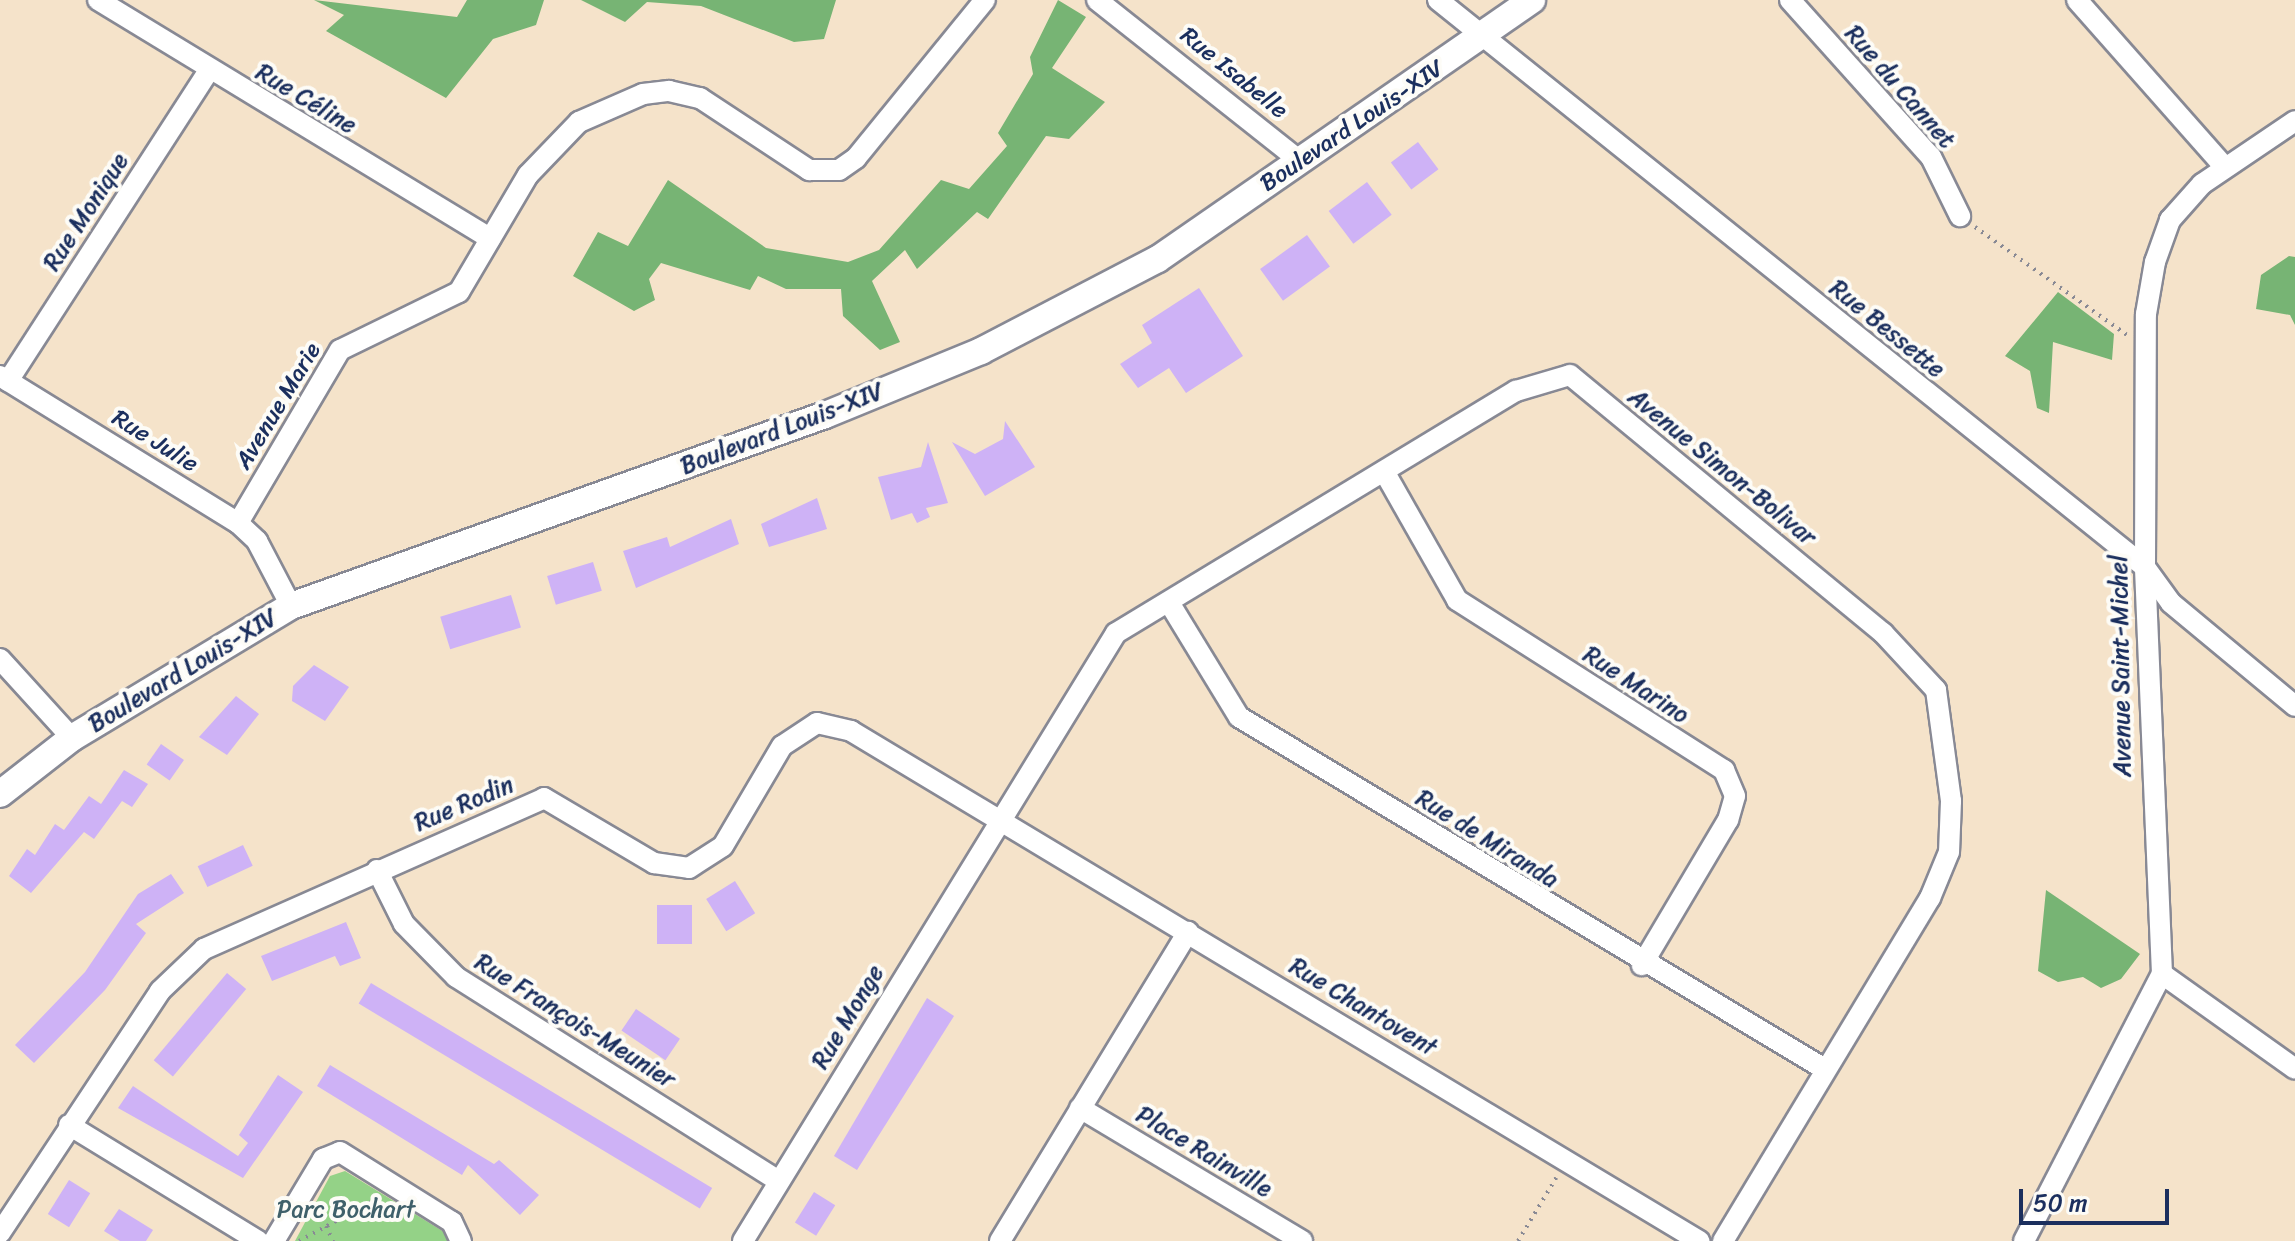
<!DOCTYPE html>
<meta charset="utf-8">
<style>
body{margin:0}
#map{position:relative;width:2295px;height:1241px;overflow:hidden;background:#f5e3ca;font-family:Sriracha,sans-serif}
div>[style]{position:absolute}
.green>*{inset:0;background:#94d287}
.forest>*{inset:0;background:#77b474}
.building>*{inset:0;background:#ceb2f6;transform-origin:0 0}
.path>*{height:4px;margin-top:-2px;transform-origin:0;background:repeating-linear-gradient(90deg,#888994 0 2px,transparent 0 8px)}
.roads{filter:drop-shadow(2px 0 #888994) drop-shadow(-2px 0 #888994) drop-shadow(0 2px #888994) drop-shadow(0 -2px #888994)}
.minor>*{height:20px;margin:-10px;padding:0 10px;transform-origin:10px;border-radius:10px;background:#fff}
.major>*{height:26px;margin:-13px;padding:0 13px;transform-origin:13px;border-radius:13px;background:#fff}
span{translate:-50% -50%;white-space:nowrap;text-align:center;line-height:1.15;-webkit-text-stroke:8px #fdfcf7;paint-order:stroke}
.street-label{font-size:24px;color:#1b2f5e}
.park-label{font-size:24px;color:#3f606a}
.scale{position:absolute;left:2019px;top:1189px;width:150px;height:36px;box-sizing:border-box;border:4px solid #1b2f5e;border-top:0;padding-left:10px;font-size:24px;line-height:28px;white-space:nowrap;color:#1b2f5e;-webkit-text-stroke:6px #fdfcf7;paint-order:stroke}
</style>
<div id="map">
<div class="green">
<i style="clip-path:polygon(345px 1171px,449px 1235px,449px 1241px,295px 1241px,330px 1176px)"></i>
</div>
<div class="forest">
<i style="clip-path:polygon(314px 0,457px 17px,467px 0,544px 0,536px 25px,493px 39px,446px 98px,326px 31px,344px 15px)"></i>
<i style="clip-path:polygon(581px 0,836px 0,824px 39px,794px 42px,701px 6px,647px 2px,625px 22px)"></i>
<i style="clip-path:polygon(1058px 0,1086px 17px,1052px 68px,1105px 102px,1069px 139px,1046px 136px,988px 219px,977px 212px,917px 269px,905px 250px,872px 281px,900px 342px,880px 350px,843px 316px,841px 289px,786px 289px,758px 276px,750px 290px,661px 263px,649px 279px,655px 300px,634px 311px,573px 276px,598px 232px,628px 246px,668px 180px,766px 248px,848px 262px,879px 250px,941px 180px,969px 189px,1007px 146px,998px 133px,1033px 74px,1030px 57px)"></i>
<i style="clip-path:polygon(2289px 256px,2295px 257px,2295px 325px,2290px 315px,2256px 309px,2261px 275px)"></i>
<i style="clip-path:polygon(2058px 292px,2114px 334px,2112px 360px,2053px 342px,2049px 413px,2037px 408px,2030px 371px,2005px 356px)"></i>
<i style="clip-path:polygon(2046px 890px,2140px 954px,2121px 979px,2101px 988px,2083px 977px,2058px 982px,2038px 971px)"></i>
</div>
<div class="building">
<i style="left:1418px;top:142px;width:34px;height:34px;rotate:53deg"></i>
<i style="left:1367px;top:182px;width:41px;height:48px;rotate:53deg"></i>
<i style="left:1307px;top:235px;width:39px;height:58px;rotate:54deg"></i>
<i style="clip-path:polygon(1199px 288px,1243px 356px,1186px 393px,1169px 368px,1138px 388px,1120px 364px,1152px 343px,1142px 325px)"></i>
<i style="clip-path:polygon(1005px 421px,1035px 467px,985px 496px,952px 442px,975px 454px,1003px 439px)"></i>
<i style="clip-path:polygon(928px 442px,948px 503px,926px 508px,930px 517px,917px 523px,912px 513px,891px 520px,878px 477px,921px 467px)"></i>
<i style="clip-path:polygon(817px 498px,827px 529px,769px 547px,761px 524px)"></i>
<i style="clip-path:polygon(731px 519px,739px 544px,636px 588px,623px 551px,667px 537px,670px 547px)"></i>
<i style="left:593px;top:562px;width:30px;height:48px;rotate:73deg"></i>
<i style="left:511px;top:595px;width:34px;height:74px;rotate:73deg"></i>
<i style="clip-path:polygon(314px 665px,349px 687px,325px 721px,292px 701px,293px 686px)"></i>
<i style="clip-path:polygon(236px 696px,259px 714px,227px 755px,199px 737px)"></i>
<i style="left:161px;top:744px;width:28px;height:25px;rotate:35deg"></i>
<i style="clip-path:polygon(124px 770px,148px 784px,132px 807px,122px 801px,94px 839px,84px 832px,31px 893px,9px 876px,27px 849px,35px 855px,55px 824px,64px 830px,89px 796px,101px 804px)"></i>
<i style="left:243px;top:845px;width:23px;height:50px;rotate:65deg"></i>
<i style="clip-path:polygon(171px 874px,184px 893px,136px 924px,146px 933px,105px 990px,34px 1063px,15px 1045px,85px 972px,138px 894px)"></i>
<i style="left:735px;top:881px;width:38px;height:34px;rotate:58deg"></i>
<i style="left:657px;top:905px;width:35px;height:39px"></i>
<i style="clip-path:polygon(346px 922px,361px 958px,340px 966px,335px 956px,272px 981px,261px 956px)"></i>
<i style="left:227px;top:973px;width:25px;height:114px;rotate:40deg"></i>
<i style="left:371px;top:983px;width:398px;height:24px;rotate:31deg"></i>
<i style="clip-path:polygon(927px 998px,954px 1016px,857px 1170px,834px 1156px)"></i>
<i style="left:636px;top:1009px;width:53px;height:26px;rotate:34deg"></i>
<i style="clip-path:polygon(330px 1065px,494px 1164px,499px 1160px,539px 1195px,520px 1215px,468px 1165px,462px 1175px,317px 1086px)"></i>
<i style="clip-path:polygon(278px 1075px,303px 1092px,243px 1178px,118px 1108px,133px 1086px,238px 1156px,248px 1143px,239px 1135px)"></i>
<i style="left:69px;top:1180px;width:25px;height:40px;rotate:32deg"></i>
<i style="left:814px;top:1192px;width:25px;height:36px;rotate:32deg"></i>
<i style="clip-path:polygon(119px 1209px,153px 1230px,146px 1241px,120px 1241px,104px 1231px)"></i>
</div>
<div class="path">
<i style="left:1975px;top:227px;width:186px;rotate:35.4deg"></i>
<i style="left:326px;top:1226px;width:17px;rotate:65deg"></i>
<i style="left:299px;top:1241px;width:91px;rotate:-28.3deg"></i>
<i style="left:1518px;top:1241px;width:74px;rotate:-58.9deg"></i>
</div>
<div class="roads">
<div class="minor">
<i style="left:98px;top:0;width:459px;rotate:31.3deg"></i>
<i style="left:1097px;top:0;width:258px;rotate:38.4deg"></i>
<i style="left:1438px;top:0;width:906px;rotate:38.73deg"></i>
<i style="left:2145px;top:567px;width:44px;rotate:54.2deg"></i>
<i style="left:2171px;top:603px;width:161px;rotate:39.7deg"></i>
<i style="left:1790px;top:0;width:211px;rotate:48.1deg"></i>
<i style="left:1931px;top:157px;width:66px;rotate:63.8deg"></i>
<i style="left:2077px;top:0;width:219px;rotate:48.5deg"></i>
<i style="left:0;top:376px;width:280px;rotate:31.7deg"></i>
<i style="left:238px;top:523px;width:26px;rotate:43deg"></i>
<i style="left:257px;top:541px;width:73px;rotate:62.4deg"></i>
<i style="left:8px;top:381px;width:368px;rotate:-57.1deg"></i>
<i style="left:1385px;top:473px;width:146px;rotate:60.4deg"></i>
<i style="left:1457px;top:600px;width:317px;rotate:32.5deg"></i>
<i style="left:1724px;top:770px;width:28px;rotate:67deg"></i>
<i style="left:1735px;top:796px;width:25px;rotate:106deg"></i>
<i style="left:1728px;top:820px;width:169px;rotate:120.7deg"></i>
<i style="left:238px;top:523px;width:201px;rotate:-59.5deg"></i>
<i style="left:340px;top:350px;width:132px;rotate:-26deg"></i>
<i style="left:459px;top:292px;width:136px;rotate:-59.5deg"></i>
<i style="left:528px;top:175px;width:74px;rotate:-46.1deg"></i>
<i style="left:579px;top:122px;width:70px;rotate:-23.6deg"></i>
<i style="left:643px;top:94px;width:26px;rotate:-7deg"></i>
<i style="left:669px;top:91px;width:32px;rotate:13deg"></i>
<i style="left:700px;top:98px;width:131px;rotate:33.4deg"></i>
<i style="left:809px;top:170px;width:30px"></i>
<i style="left:839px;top:170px;width:21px;rotate:-35deg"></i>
<i style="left:856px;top:158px;width:204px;rotate:-50.8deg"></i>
<i style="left:1170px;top:604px;width:132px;rotate:58.6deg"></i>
<i style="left:1239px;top:717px;width:681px;rotate:31.01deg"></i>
<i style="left:0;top:659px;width:107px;rotate:47.7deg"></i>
<i style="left:377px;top:870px;width:60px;rotate:63.4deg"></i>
<i style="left:404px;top:924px;width:74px;rotate:45.5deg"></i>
<i style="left:456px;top:977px;width:382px;rotate:32.3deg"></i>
<i style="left:2162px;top:974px;width:163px;rotate:35.5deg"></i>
<i style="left:1080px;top:1108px;width:259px;rotate:30.9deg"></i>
<i style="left:69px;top:1125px;width:222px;rotate:31.5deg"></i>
<i style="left:0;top:1233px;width:290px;rotate:-56.5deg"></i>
<i style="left:160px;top:991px;width:61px;rotate:-43.7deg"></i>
<i style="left:204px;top:949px;width:372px;rotate:-23.9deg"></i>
<i style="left:544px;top:798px;width:128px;rotate:30.6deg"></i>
<i style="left:654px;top:863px;width:35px;rotate:8deg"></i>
<i style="left:689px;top:868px;width:40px;rotate:-32.9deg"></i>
<i style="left:723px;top:846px;width:116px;rotate:-59.5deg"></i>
<i style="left:782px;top:746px;width:42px;rotate:-33.3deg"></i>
<i style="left:817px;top:723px;width:35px;rotate:13deg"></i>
<i style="left:851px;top:731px;width:990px;rotate:31.02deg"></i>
<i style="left:274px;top:1241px;width:96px;rotate:-59.1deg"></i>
<i style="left:323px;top:1159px;width:18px;rotate:-22deg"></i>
<i style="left:340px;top:1152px;width:132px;rotate:32deg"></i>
<i style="left:452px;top:1222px;width:21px;rotate:65deg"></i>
<i style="left:743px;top:1241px;width:713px;rotate:-58.47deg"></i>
<i style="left:1116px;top:633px;width:468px;rotate:-31.2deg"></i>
<i style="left:1516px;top:391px;width:56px;rotate:-16.5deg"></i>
<i style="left:1570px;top:375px;width:406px;rotate:39.5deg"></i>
<i style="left:1883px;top:633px;width:78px;rotate:47.1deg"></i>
<i style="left:1936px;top:690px;width:112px;rotate:82.3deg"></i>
<i style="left:1951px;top:801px;width:51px;rotate:92.2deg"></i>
<i style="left:1949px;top:852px;width:50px;rotate:112.4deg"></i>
<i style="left:1930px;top:898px;width:401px;rotate:121.1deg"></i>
<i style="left:1000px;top:1241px;width:362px;rotate:-58.7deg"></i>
<i style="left:2024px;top:1241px;width:301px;rotate:-62.7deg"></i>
<i style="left:2162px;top:974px;width:407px;rotate:-92.4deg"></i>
<i style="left:2145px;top:567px;width:253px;rotate:-89.8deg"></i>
<i style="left:2146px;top:314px;width:53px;rotate:-80.2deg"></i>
<i style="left:2155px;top:262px;width:45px;rotate:-70.3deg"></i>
<i style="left:2170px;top:220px;width:48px;rotate:-48.4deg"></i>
<i style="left:2202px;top:184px;width:112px;rotate:-34.1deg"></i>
</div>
<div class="major">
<i style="left:0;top:794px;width:91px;rotate:-37.9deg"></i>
<i style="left:72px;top:738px;width:256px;rotate:-31.1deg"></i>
<i style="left:291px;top:606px;width:567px;rotate:-19.68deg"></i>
<i style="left:825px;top:415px;width:169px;rotate:-22.3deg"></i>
<i style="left:981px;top:351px;width:199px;rotate:-27.5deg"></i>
<i style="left:1158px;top:259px;width:455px;rotate:-34.7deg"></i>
</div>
</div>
<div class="street-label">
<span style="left:1234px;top:73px;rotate:39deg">Rue Isabelle</span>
<span style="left:1900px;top:87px;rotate:49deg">Rue du Cannet</span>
<span style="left:306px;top:99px;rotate:31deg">Rue Céline</span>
<span style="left:1352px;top:126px;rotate:-34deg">Boulevard Louis-XIV</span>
<span style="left:86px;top:212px;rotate:-57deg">Rue Monique</span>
<span style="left:1887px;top:329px;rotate:39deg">Rue Bessette</span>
<span style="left:278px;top:406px;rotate:-59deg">Avenue Marie</span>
<span style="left:782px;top:429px;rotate:-21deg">Boulevard Louis-XIV</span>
<span style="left:155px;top:441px;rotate:32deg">Rue Julie</span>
<span style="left:1722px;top:467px;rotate:39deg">Avenue Simon-Bolivar</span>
<span style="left:2121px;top:666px;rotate:-91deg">Avenue Saint-Michel</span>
<span style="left:183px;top:671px;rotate:-31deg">Boulevard Louis-XIV</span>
<span style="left:1636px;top:685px;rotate:33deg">Rue Marino</span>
<span style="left:464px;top:804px;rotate:-23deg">Rue Rodin</span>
<span style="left:1487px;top:839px;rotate:32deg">Rue de Miranda</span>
<span style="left:1363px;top:1007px;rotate:31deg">Rue Chantovent</span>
<span style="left:848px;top:1017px;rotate:-59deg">Rue Monge</span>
<span style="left:575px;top:1021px;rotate:32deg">Rue François-Meunier</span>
<span style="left:1204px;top:1152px;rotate:31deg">Place Rainville</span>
</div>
<div class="park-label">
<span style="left:346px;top:1210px">Parc Bochart</span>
</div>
<div class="scale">50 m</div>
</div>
